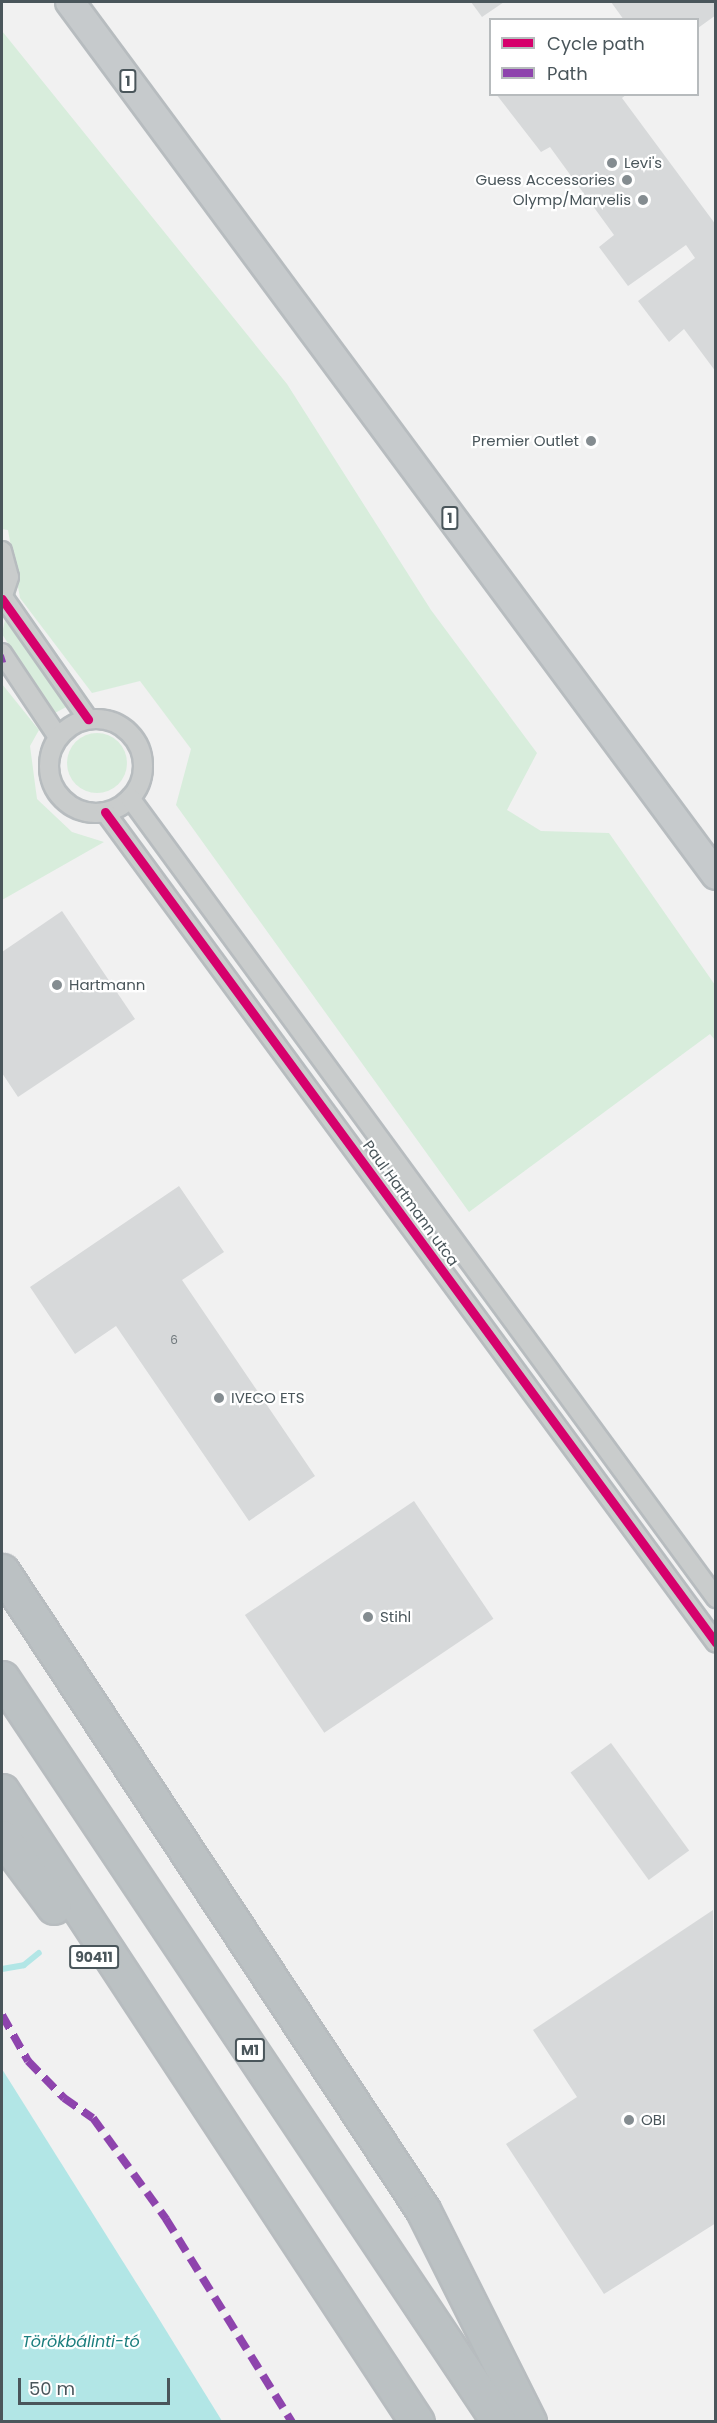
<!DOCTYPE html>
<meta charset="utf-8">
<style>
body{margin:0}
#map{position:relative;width:717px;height:2423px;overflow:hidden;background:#f1f1f1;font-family:Poppins,sans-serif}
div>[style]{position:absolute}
.green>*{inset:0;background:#d8eddc}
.round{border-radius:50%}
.water>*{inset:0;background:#b2e6e6}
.stream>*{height:6px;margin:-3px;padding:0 3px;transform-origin:3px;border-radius:3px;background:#b2e6e6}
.building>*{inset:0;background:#d7d9da;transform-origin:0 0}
.roads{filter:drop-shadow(2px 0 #b7bcbf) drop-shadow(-2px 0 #b7bcbf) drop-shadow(0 2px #b7bcbf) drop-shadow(0 -2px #b7bcbf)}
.street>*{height:18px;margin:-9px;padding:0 9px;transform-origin:9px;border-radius:9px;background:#c9cccc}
.street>.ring{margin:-9px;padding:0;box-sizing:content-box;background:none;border:18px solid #c9cccc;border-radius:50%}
.primary>*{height:28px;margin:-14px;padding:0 14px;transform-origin:14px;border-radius:14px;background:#c6cacc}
.highway>*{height:33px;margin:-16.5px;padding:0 16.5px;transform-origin:16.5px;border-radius:16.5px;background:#bbc1c3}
.quiet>*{height:8px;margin-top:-4px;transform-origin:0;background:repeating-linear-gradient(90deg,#8e44ad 0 15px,transparent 0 23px)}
.cycleway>*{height:9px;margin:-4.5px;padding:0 4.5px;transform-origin:4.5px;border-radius:4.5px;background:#d6006c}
.dots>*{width:16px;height:16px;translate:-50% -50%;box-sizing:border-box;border:3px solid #fff;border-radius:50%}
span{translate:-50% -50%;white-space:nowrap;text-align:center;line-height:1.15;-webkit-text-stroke:4.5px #fff;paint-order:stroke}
.number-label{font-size:12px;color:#6f787c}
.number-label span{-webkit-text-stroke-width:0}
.shield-label span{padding:2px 4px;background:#fff;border:2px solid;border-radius:4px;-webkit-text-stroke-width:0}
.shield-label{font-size:14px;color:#4a565b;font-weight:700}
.poi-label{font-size:15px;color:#4a565b}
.left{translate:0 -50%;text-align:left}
.right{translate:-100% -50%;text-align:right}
.street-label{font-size:15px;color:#4a565b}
.water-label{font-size:16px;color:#1b7e7e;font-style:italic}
.frame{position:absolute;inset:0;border:3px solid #4a565b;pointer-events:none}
.legend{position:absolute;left:489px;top:18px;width:210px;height:78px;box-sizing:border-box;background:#fff;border:2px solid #b7bbbd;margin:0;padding:8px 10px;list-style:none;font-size:18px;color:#4a565b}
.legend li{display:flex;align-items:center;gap:12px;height:30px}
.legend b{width:30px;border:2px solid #b7bbbd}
.scale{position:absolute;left:18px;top:2378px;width:152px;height:27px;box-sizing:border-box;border:3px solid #4a565b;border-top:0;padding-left:8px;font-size:18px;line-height:21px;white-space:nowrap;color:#4a565b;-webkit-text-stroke:4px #fff;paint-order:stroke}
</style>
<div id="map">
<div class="green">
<i style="clip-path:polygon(2px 31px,287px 384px,431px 610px,537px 753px,507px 810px,541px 831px,609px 833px,715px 985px,715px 1040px,710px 1034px,469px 1212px,176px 805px,191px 749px,140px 681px,92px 693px,20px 598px,8px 530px,2px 529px)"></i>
<i style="clip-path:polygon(6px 615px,30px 649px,68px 706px,53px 714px,2px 634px)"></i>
<i style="clip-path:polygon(2px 684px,39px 730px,30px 746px,37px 799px,72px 832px,104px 842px,2px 900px)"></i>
<i class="round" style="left:67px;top:733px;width:60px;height:60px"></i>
</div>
<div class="water">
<i style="clip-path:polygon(2px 2069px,154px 2311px,222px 2421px,2px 2421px)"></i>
</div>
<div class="stream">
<i style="left:2px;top:1969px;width:22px;rotate:-10deg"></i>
<i style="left:24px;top:1965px;width:19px;rotate:-39deg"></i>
</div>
<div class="building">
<i style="clip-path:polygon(471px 2px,504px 2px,482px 17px)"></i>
<i style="clip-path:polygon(611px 2px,716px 2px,716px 15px,698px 28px,698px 20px,624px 20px)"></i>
<i style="clip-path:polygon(496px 94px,627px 94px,622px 98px,716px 225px,716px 372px,684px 329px,669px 342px,638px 301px,695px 258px,686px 245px,628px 286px,599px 247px,614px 235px,550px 147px,541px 152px)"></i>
<i style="clip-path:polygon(62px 911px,135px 1019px,18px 1097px,2px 1073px,2px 952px)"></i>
<i style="clip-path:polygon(179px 1186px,224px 1252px,182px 1280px,315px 1476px,249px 1521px,116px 1326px,75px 1354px,30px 1287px)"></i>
<i style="left:414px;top:1501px;width:142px;height:204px;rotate:56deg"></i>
<i style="left:611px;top:1743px;width:133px;height:50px;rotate:54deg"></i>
<i style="clip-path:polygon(713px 1910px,716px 2223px,604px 2294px,506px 2144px,577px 2097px,533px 2030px)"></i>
</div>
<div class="roads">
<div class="street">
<i style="left:2px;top:551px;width:27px;rotate:75deg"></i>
<i style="left:9px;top:577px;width:23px;rotate:108deg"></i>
<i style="left:3px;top:597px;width:149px;rotate:55.1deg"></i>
<i style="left:2px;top:653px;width:101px;rotate:56.3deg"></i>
<i class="ring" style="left:49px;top:719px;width:76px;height:76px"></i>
<i style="left:130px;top:798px;width:992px;rotate:53.78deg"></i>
<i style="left:105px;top:812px;width:1031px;rotate:53.67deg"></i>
</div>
<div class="primary">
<i style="left:70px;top:2px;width:1086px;rotate:53.5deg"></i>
</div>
<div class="highway">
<i style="left:2px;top:1571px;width:765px;rotate:56.62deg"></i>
<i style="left:423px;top:2210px;width:237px;rotate:63.4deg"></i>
<i style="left:2px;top:1678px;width:895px;rotate:56.26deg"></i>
<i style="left:2px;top:1791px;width:755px;rotate:56.67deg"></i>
<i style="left:2px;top:1837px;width:87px;rotate:53.4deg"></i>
</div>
</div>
<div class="quiet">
<i style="left:2px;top:659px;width:3px;rotate:-18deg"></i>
<i style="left:2px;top:2015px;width:53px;rotate:60.5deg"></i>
<i style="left:28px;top:2061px;width:52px;rotate:45.8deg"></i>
<i style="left:64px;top:2098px;width:35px;rotate:35deg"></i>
<i style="left:93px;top:2118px;width:125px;rotate:54.1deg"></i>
<i style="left:166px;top:2219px;width:239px;rotate:58.2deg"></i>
</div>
<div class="cycleway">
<i style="left:2px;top:599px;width:148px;rotate:54.4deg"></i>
<i style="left:105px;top:812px;width:1031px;rotate:53.67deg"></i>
</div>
<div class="dots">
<i style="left:612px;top:163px;background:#848c90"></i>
<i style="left:627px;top:180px;background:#848c90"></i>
<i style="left:643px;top:200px;background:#848c90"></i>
<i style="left:591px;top:441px;background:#848c90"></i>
<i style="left:57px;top:985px;background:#848c90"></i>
<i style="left:219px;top:1398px;background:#848c90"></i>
<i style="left:368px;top:1617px;background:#848c90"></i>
<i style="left:629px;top:2120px;background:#848c90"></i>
</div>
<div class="number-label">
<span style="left:174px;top:1340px">6</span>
</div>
<div class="shield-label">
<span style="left:128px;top:81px">1</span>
<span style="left:450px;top:518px">1</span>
<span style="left:94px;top:1957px">90411</span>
<span style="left:250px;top:2050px">M1</span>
</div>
<div class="poi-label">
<span class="left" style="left:624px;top:163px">Levi's</span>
<span class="right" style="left:615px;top:180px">Guess Accessories</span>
<span class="right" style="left:631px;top:200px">Olymp/Marvelis</span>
<span class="right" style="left:579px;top:441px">Premier Outlet</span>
<span class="left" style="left:69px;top:985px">Hartmann</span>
<span class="left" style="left:231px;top:1398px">IVECO ETS</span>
<span class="left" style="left:380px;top:1617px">Stihl</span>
<span class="left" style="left:641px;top:2120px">OBI</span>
</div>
<div class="street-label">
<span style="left:411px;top:1203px;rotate:54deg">Paul Hartmann utca</span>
</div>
<div class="water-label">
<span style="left:81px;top:2342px">Törökbálinti-tó</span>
</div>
<div class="frame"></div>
<ul class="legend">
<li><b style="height:8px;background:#d6006c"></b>Cycle path</li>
<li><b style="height:8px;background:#8e44ad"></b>Path</li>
</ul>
<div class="scale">50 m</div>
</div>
